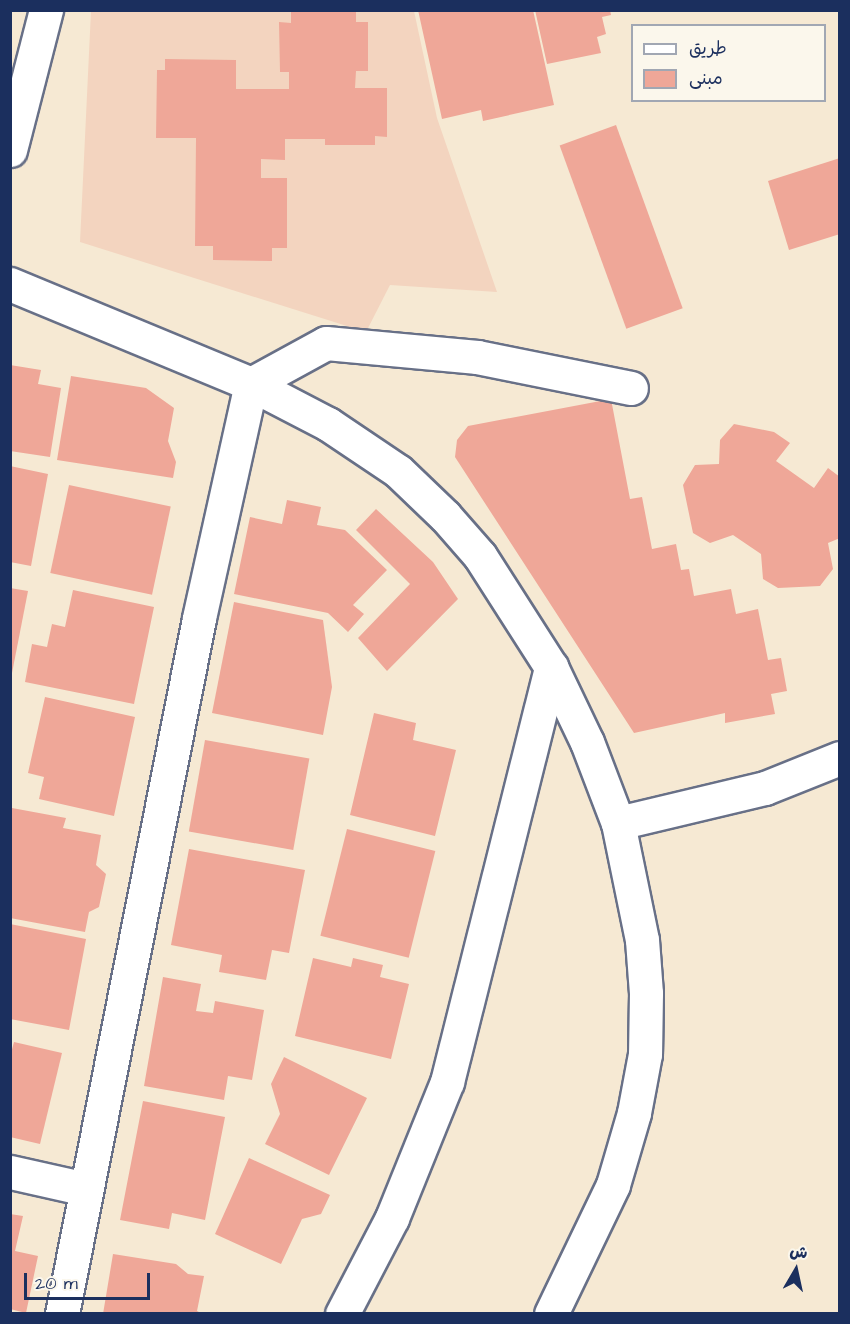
<!DOCTYPE html>
<meta charset="utf-8">
<style>
body{margin:0}
#map{position:relative;width:850px;height:1324px;overflow:hidden;background:#f6e9d3;font-family:"Architects Daughter","Playpen Sans Arabic",sans-serif}
div>[style]{position:absolute}
.built>*{inset:0;background:#f3d4bf}
.building>*{inset:0;background:#efa798;transform-origin:0 0}
.roads{filter:drop-shadow(2px 0 #687087) drop-shadow(-2px 0 #687087) drop-shadow(0 2px #687087) drop-shadow(0 -2px #687087)}
.minor>*{height:33px;margin:-16.5px;padding:0 16.5px;transform-origin:16.5px;border-radius:16.5px;background:#fff}
span{translate:-50% -50%;white-space:nowrap;text-align:center;line-height:1.15;-webkit-text-stroke:5px #fbf7ec;paint-order:stroke}
.frame{position:absolute;inset:0;border:12px solid #1b2f5e;pointer-events:none}
.legend{position:absolute;left:631px;top:24px;width:195px;height:78px;box-sizing:border-box;background:#fbf7ec;border:2px solid #a1a7b3;margin:0;padding:8px 10px;list-style:none;font-size:18px;color:#1b2f5e}
.legend li{display:flex;align-items:center;gap:12px;height:30px}
.legend b{width:30px;border:2px solid #a1a7b3}
.north{position:absolute;left:766px;top:1240px;width:60px;height:60px;-webkit-text-stroke:4px #fbf7ec;paint-order:stroke;rotate:9deg;font-size:16px;font-weight:700;line-height:24px;text-align:center;color:#1b2f5e}
.north::after{content:'';display:block;margin:auto;width:21px;height:27px;background:#1b2f5e;clip-path:polygon(50% 0,100% 100%,50% 72%,0 100%)}
.scale{position:absolute;left:24px;top:1273px;width:126px;height:27px;box-sizing:border-box;border:3px solid #1b2f5e;border-top:0;padding-left:8px;font-size:18px;line-height:21px;white-space:nowrap;color:#1b2f5e;-webkit-text-stroke:4px #fbf7ec;paint-order:stroke}
</style>
<div id="map">
<div class="built">
<i style="clip-path:polygon(91px 11px,414px 11px,437px 118px,497px 292px,390px 285px,366px 332px,80px 242px)"></i>
</div>
<div class="building">
<i style="clip-path:polygon(418px 10px,533px 10px,554px 105px,483px 121px,481px 110px,442px 119px)"></i>
<i style="clip-path:polygon(535px 10px,610px 10px,611px 15px,602px 17px,606px 34px,597px 37px,601px 53px,547px 64px)"></i>
<i style="clip-path:polygon(291px 11px,356px 12px,356px 22px,368px 22px,368px 71px,356px 71px,355px 88px,387px 88px,387px 137px,375px 136px,375px 145px,325px 145px,325px 139px,285px 139px,285px 160px,261px 159px,261px 178px,287px 178px,287px 248px,272px 248px,272px 261px,213px 260px,213px 246px,195px 246px,196px 138px,156px 138px,157px 70px,165px 70px,165px 59px,236px 60px,236px 89px,289px 89px,289px 72px,280px 72px,279px 22px,291px 23px)"></i>
<i style="left:616px;top:125px;width:195px;height:60px;rotate:70deg"></i>
<i style="clip-path:polygon(840px 158px,840px 234px,789px 250px,768px 181px)"></i>
<i style="clip-path:polygon(10px 365px,41px 370px,38px 384px,61px 388px,50px 457px,10px 451px)"></i>
<i style="clip-path:polygon(71px 376px,146px 388px,174px 408px,168px 441px,176px 462px,173px 478px,57px 460px)"></i>
<i style="clip-path:polygon(611px 399px,630px 499px,642px 497px,652px 549px,676px 544px,681px 570px,689px 569px,694px 596px,731px 589px,736px 614px,758px 609px,768px 660px,781px 658px,787px 691px,771px 694px,775px 714px,725px 723px,725px 713px,634px 733px,455px 457px,457px 440px,468px 426px)"></i>
<i style="clip-path:polygon(734px 424px,774px 432px,790px 443px,776px 461px,814px 488px,828px 468px,840px 477px,840px 538px,828px 543px,833px 569px,820px 586px,778px 588px,763px 579px,761px 554px,733px 535px,710px 543px,693px 533px,683px 485px,695px 465px,719px 464px,720px 440px)"></i>
<i style="clip-path:polygon(10px 466px,48px 474px,31px 566px,10px 562px)"></i>
<i style="left:69px;top:485px;width:104px;height:90px;rotate:12deg"></i>
<i style="clip-path:polygon(287px 500px,321px 507px,317px 525px,345px 530px,387px 570px,353px 605px,364px 614px,348px 632px,328px 613px,234px 594px,250px 517px,282px 524px)"></i>
<i style="clip-path:polygon(376px 509px,433px 562px,458px 599px,387px 671px,358px 638px,410px 584px,356px 530px)"></i>
<i style="clip-path:polygon(10px 588px,28px 591px,12px 673px,10px 673px)"></i>
<i style="clip-path:polygon(73px 590px,154px 607px,134px 704px,25px 682px,32px 644px,47px 647px,52px 624px,65px 627px)"></i>
<i style="clip-path:polygon(234px 602px,323px 620px,332px 687px,323px 735px,212px 713px)"></i>
<i style="clip-path:polygon(45px 697px,135px 717px,114px 816px,39px 799px,44px 777px,28px 773px)"></i>
<i style="clip-path:polygon(374px 713px,416px 723px,413px 740px,456px 750px,435px 836px,350px 815px)"></i>
<i style="left:205px;top:740px;width:106px;height:93px;rotate:10deg"></i>
<i style="clip-path:polygon(12px 808px,66px 818px,63px 828px,101px 835px,96px 865px,106px 874px,99px 907px,89px 912px,85px 932px,10px 918px)"></i>
<i style="left:347px;top:829px;width:91px;height:110px;rotate:14deg"></i>
<i style="clip-path:polygon(189px 849px,305px 870px,289px 953px,272px 950px,266px 980px,219px 972px,222px 955px,171px 945px)"></i>
<i style="clip-path:polygon(10px 924px,86px 939px,69px 1030px,10px 1019px)"></i>
<i style="clip-path:polygon(313px 958px,351px 967px,353px 958px,383px 965px,380px 977px,409px 984px,391px 1059px,295px 1036px)"></i>
<i style="clip-path:polygon(163px 977px,201px 984px,196px 1011px,213px 1013px,215px 1001px,264px 1010px,252px 1080px,228px 1076px,224px 1100px,144px 1086px)"></i>
<i style="clip-path:polygon(14px 1042px,62px 1053px,40px 1144px,10px 1137px,10px 1057px)"></i>
<i style="clip-path:polygon(284px 1057px,367px 1098px,329px 1175px,265px 1144px,280px 1114px,271px 1084px)"></i>
<i style="clip-path:polygon(143px 1101px,225px 1117px,205px 1220px,172px 1213px,169px 1229px,120px 1220px)"></i>
<i style="clip-path:polygon(249px 1158px,330px 1195px,321px 1214px,302px 1219px,281px 1264px,215px 1234px)"></i>
<i style="clip-path:polygon(10px 1214px,23px 1216px,15px 1251px,38px 1256px,26px 1313px,10px 1309px)"></i>
<i style="clip-path:polygon(113px 1254px,176px 1264px,188px 1274px,204px 1276px,197px 1311px,203px 1314px,103px 1314px)"></i>
</div>
<div class="roads">
<div class="minor">
<i style="left:10px;top:150px;width:145px;rotate:-75.6deg"></i>
<i style="left:10px;top:284px;width:261px;rotate:22.5deg"></i>
<i style="left:251px;top:384px;width:87px;rotate:27.5deg"></i>
<i style="left:328px;top:424px;width:84px;rotate:33.9deg"></i>
<i style="left:398px;top:471px;width:65px;rotate:43.8deg"></i>
<i style="left:445px;top:516px;width:53px;rotate:48.8deg"></i>
<i style="left:480px;top:556px;width:132px;rotate:57.4deg"></i>
<i style="left:551px;top:667px;width:83px;rotate:64.4deg"></i>
<i style="left:587px;top:742px;width:87px;rotate:69.1deg"></i>
<i style="left:618px;top:823px;width:119px;rotate:78.4deg"></i>
<i style="left:642px;top:940px;width:53px;rotate:85.7deg"></i>
<i style="left:646px;top:993px;width:61px;rotate:90.9deg"></i>
<i style="left:645px;top:1054px;width:60px;rotate:100.6deg"></i>
<i style="left:634px;top:1113px;width:75px;rotate:106.3deg"></i>
<i style="left:613px;top:1185px;width:143px;rotate:115.7deg"></i>
<i style="left:618px;top:823px;width:151px;rotate:-13.4deg"></i>
<i style="left:765px;top:788px;width:81px;rotate:-21.8deg"></i>
<i style="left:10px;top:1172px;width:78px;rotate:12.6deg"></i>
<i style="left:62px;top:1314px;width:709px;rotate:-78.86deg"></i>
<i style="left:199px;top:618px;width:240px;rotate:-77.5deg"></i>
<i style="left:251px;top:384px;width:85px;rotate:-28.7deg"></i>
<i style="left:326px;top:343px;width:152px;rotate:5.3deg"></i>
<i style="left:477px;top:357px;width:157px;rotate:11.4deg"></i>
<i style="left:342px;top:1314px;width:108px;rotate:-62.5deg"></i>
<i style="left:392px;top:1218px;width:147px;rotate:-68deg"></i>
<i style="left:447px;top:1082px;width:428px;rotate:-75.9deg"></i>
</div>
</div>
<div class="frame"></div>
<ul class="legend">
<li><b style="height:8px;background:#fff"></b>طريق</li>
<li><b style="height:16px;background:#efa798"></b>مبنى</li>
</ul>
<div class="north">ش</div>
<div class="scale">20 m</div>
</div>
